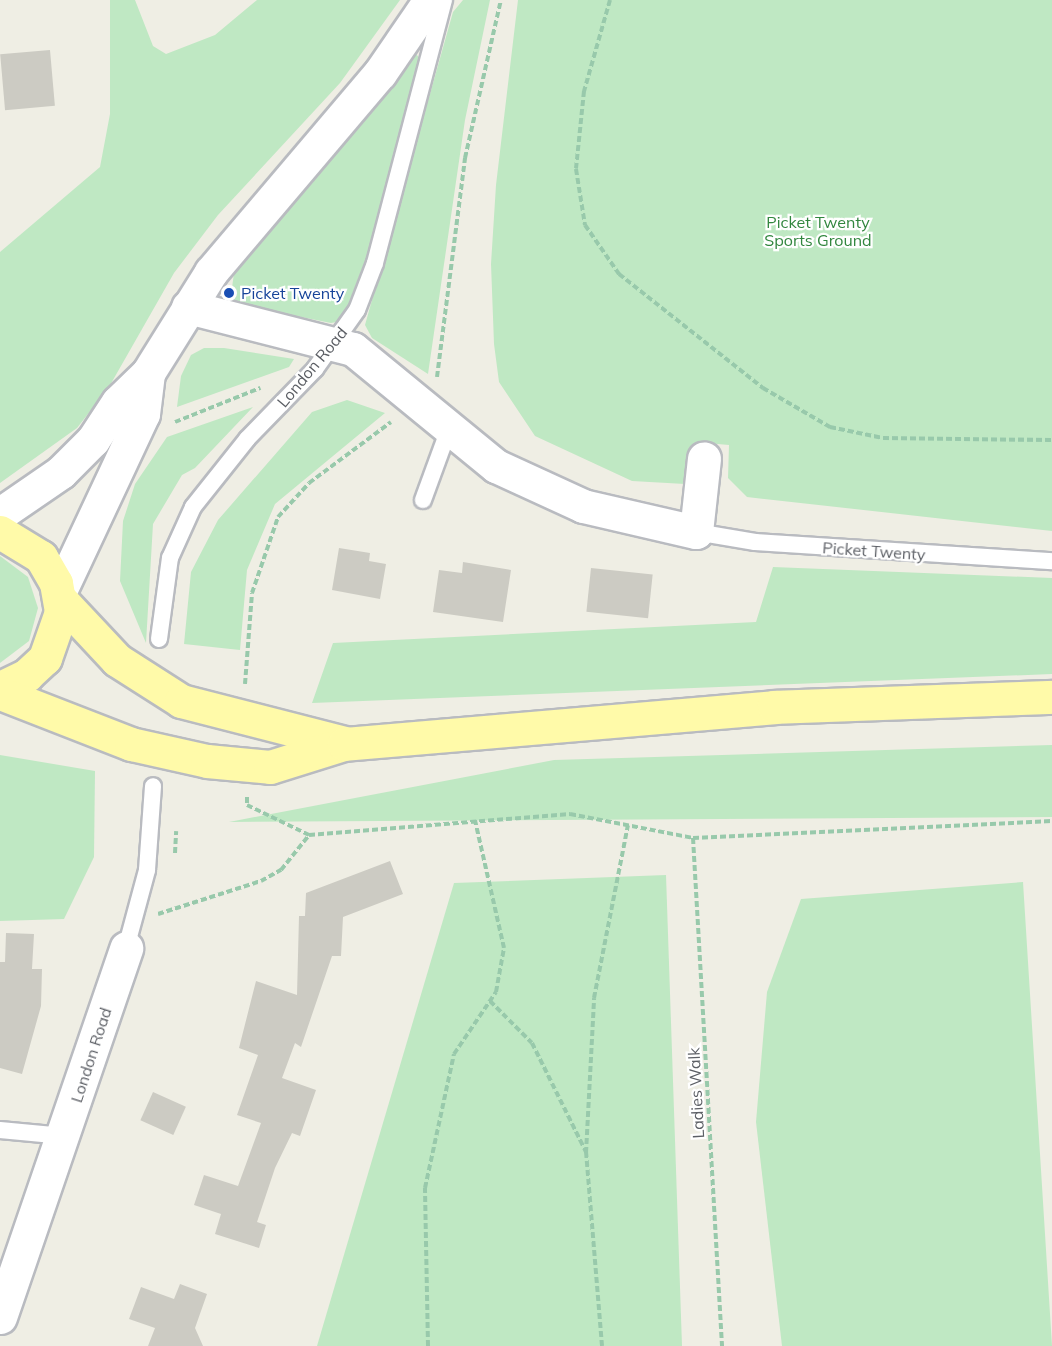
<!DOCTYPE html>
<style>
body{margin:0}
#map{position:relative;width:1052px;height:1346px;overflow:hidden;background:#efeee4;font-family:Mulish,sans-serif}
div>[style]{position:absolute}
.green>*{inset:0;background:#bfe8c3}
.building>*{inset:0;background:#cccbc3;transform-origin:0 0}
.path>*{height:4px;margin-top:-2px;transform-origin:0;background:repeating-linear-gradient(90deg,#98c9ab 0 6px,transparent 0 9px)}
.roads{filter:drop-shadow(2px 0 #b9bbc0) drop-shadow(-2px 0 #b9bbc0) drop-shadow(0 2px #b9bbc0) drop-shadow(0 -2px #b9bbc0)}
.lane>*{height:16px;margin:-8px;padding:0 8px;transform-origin:8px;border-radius:8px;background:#fff}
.street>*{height:33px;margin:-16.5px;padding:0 16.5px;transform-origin:16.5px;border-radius:16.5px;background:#fff}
.secondary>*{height:33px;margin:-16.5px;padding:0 16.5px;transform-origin:16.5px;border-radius:16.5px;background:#fff}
.primary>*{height:33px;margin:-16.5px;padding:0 16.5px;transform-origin:16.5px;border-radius:16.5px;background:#fffaa9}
.dots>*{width:16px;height:16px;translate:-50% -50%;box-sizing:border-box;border:3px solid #fff;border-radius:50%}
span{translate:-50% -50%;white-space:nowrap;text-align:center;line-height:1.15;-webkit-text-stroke:4.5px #fff;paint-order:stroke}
.park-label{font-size:16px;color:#31863e}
.transit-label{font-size:16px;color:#164399}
.left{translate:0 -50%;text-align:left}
.street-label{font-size:16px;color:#5c5f65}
</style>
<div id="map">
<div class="green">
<i style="clip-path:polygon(110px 0,135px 0,153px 46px,166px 54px,215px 35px,257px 0,400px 0,340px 83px,218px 215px,174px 273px,109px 387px,77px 428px,0 483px,0 252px,100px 167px,110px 114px)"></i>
<i style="clip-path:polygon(463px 0,490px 0,465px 120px,428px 374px,372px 338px,365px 325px,453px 12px)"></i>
<i style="clip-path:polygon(518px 0,1052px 0,1052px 531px,747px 497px,728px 478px,729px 445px,695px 442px,685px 484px,632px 481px,535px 436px,499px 382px,494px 344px,491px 264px,496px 185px)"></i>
<i style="clip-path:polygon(416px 54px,421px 60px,372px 243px,342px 321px,331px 323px,237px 304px,231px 295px,234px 273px)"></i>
<i style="clip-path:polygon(204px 348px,224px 348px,294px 359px,289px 367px,177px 407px,181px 376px,191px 355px)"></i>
<i style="clip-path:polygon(347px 400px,385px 413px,275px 504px,247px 570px,240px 650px,184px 644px,191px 572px,218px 520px,312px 412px)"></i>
<i style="clip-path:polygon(253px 407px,195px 468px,182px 475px,153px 524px,146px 643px,120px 581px,123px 521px,135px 484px,167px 437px)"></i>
<i style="clip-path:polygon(0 556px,28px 577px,38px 608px,29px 641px,0 663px)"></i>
<i style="clip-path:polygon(773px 567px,1052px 578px,1052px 674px,312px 703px,333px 643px,756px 622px)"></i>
<i style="clip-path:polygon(1052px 745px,1052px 817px,229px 822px,554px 760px)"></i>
<i style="clip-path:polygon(0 755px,95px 771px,94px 857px,64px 919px,0 921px)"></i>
<i style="clip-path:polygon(666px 875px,682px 1346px,317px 1346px,454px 883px)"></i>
<i style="clip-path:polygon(1023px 882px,1052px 1346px,782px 1346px,756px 1122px,767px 992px,801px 899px)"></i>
</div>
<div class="building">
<i style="left:50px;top:50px;width:56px;height:50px;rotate:85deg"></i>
<i style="clip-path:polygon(339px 548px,370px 553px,369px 561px,386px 564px,380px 599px,332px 590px)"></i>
<i style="clip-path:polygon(463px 562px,511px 570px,503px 622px,433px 612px,439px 570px,462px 573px)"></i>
<i style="left:591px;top:568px;width:62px;height:44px;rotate:6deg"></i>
<i style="clip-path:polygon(390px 861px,403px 894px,343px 917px,341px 956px,332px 956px,301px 1047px,295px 1043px,282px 1078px,316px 1090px,300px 1136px,292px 1133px,275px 1168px,257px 1222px,266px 1225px,259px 1248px,215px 1234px,221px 1214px,194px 1205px,204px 1175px,238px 1186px,261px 1123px,237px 1115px,258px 1055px,239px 1048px,256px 981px,297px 995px,299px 916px,305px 916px,306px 893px)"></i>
<i style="clip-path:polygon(6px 933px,34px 934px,32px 969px,42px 969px,41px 1006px,22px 1074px,0 1068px,0 962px,5px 962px)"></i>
<i style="left:153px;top:1092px;width:36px;height:31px;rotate:24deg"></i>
<i style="clip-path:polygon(180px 1284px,207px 1294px,195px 1328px,203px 1346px,148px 1346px,155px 1328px,129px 1319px,141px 1287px,174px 1299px)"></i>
</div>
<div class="path">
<i style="left:610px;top:0;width:95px;rotate:105.9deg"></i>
<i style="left:584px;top:91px;width:78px;rotate:95.9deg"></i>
<i style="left:576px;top:169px;width:57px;rotate:80.9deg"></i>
<i style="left:585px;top:225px;width:60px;rotate:55.2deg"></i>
<i style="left:619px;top:274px;width:184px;rotate:38.4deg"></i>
<i style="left:763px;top:388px;width:78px;rotate:30.2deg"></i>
<i style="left:830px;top:427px;width:54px;rotate:11.7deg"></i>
<i style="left:883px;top:438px;width:169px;rotate:0.7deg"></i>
<i style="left:437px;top:377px;width:221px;rotate:-82.7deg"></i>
<i style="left:465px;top:158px;width:162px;rotate:-77.2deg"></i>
<i style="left:175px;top:422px;width:92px;rotate:-21.8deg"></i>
<i style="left:245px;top:684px;width:91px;rotate:-85.6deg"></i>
<i style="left:252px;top:593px;width:80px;rotate:-71.1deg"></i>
<i style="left:278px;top:517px;width:46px;rotate:-47.6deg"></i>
<i style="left:309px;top:483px;width:102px;rotate:-36.6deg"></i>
<i style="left:247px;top:797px;width:8px;rotate:90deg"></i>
<i style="left:247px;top:805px;width:69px;rotate:25.8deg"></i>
<i style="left:309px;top:835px;width:262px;rotate:-4.6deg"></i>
<i style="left:570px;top:814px;width:125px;rotate:11deg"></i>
<i style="left:693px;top:838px;width:359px;rotate:-2.7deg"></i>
<i style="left:693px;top:838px;width:509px;rotate:86.73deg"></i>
<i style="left:175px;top:853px;width:22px;rotate:-87deg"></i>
<i style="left:158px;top:914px;width:108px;rotate:-17.8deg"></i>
<i style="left:261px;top:881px;width:23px;rotate:-29deg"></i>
<i style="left:281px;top:870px;width:45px;rotate:-51.3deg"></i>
<i style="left:490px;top:1001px;width:59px;rotate:45deg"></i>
<i style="left:532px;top:1043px;width:122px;rotate:63.6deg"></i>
<i style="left:428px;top:1346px;width:158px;rotate:-91.1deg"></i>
<i style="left:425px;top:1188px;width:137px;rotate:-77.8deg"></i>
<i style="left:454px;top:1054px;width:75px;rotate:-55.9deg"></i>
<i style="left:496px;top:992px;width:45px;rotate:-79.7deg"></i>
<i style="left:504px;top:948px;width:131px;rotate:-102.8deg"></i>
<i style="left:602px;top:1346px;width:194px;rotate:-94.7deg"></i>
<i style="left:586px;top:1153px;width:155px;rotate:-87deg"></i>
<i style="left:594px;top:998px;width:176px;rotate:-78.9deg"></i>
</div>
<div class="roads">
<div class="lane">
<i style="left:423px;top:500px;width:76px;rotate:-69.9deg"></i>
<i style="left:696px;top:532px;width:60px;rotate:9.6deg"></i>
<i style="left:755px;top:542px;width:298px;rotate:3.7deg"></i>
<i style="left:159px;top:639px;width:82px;rotate:-82.3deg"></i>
<i style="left:170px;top:558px;width:56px;rotate:-65.7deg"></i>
<i style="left:193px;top:507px;width:87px;rotate:-51.5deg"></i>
<i style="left:247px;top:439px;width:98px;rotate:-45.8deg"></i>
<i style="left:315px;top:369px;width:72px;rotate:-54.6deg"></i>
<i style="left:357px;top:310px;width:50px;rotate:-69deg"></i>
<i style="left:375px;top:263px;width:272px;rotate:-75.3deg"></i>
<i style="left:126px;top:948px;width:81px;rotate:-74.9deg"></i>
<i style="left:147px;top:870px;width:84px;rotate:-85.9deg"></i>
<i style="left:0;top:1130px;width:64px;rotate:5.4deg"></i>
</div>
<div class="street">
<i style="left:188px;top:307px;width:170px;rotate:14.3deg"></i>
<i style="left:353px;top:349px;width:185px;rotate:39.3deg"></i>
<i style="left:496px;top:466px;width:96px;rotate:24.7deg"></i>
<i style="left:583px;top:506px;width:116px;rotate:13deg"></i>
<i style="left:696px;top:532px;width:74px;rotate:-83.8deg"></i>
<i style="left:0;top:1317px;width:390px;rotate:-71.1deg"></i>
</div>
<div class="secondary">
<i style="left:0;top:514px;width:74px;rotate:-34.5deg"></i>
<i style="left:61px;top:472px;width:45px;rotate:-45deg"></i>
<i style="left:93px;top:440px;width:45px;rotate:-56.7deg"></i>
<i style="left:118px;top:402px;width:42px;rotate:-44deg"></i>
<i style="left:148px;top:373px;width:119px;rotate:-58deg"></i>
<i style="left:211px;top:272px;width:261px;rotate:-49.7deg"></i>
<i style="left:380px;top:73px;width:88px;rotate:-55.6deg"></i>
<i style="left:59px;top:593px;width:198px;rotate:-64.9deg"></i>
<i style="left:143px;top:414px;width:41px;rotate:-83deg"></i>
</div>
<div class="primary">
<i style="left:0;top:532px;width:48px;rotate:31.4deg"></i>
<i style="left:41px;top:557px;width:30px;rotate:60deg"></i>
<i style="left:56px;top:583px;width:29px;rotate:80deg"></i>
<i style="left:61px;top:612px;width:49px;rotate:109.2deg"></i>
<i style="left:45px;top:658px;width:25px;rotate:137deg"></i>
<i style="left:27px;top:675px;width:30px;rotate:154deg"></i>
<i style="left:60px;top:599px;width:83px;rotate:46.9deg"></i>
<i style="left:117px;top:660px;width:76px;rotate:32.6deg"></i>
<i style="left:181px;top:701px;width:168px;rotate:14.4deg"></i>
<i style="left:0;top:693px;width:141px;rotate:21.3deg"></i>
<i style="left:131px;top:744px;width:78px;rotate:12.6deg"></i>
<i style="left:207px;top:761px;width:63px;rotate:5.4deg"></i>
<i style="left:270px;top:767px;width:77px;rotate:-17.3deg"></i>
<i style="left:344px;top:744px;width:432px;rotate:-4.9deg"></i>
<i style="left:774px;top:707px;width:278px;rotate:-2.1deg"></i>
</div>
</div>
<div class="dots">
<i style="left:229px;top:293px;background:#1a4fb4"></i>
</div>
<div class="park-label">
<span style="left:818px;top:231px">Picket Twenty<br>Sports Ground</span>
</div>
<div class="transit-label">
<span class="left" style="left:241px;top:293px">Picket Twenty</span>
</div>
<div class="street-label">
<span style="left:312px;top:367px;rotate:-50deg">London Road</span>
<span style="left:874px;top:551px;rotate:4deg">Picket Twenty</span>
<span style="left:91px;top:1055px;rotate:-72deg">London Road</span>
<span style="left:696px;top:1093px;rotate:-93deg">Ladies Walk</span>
</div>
</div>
